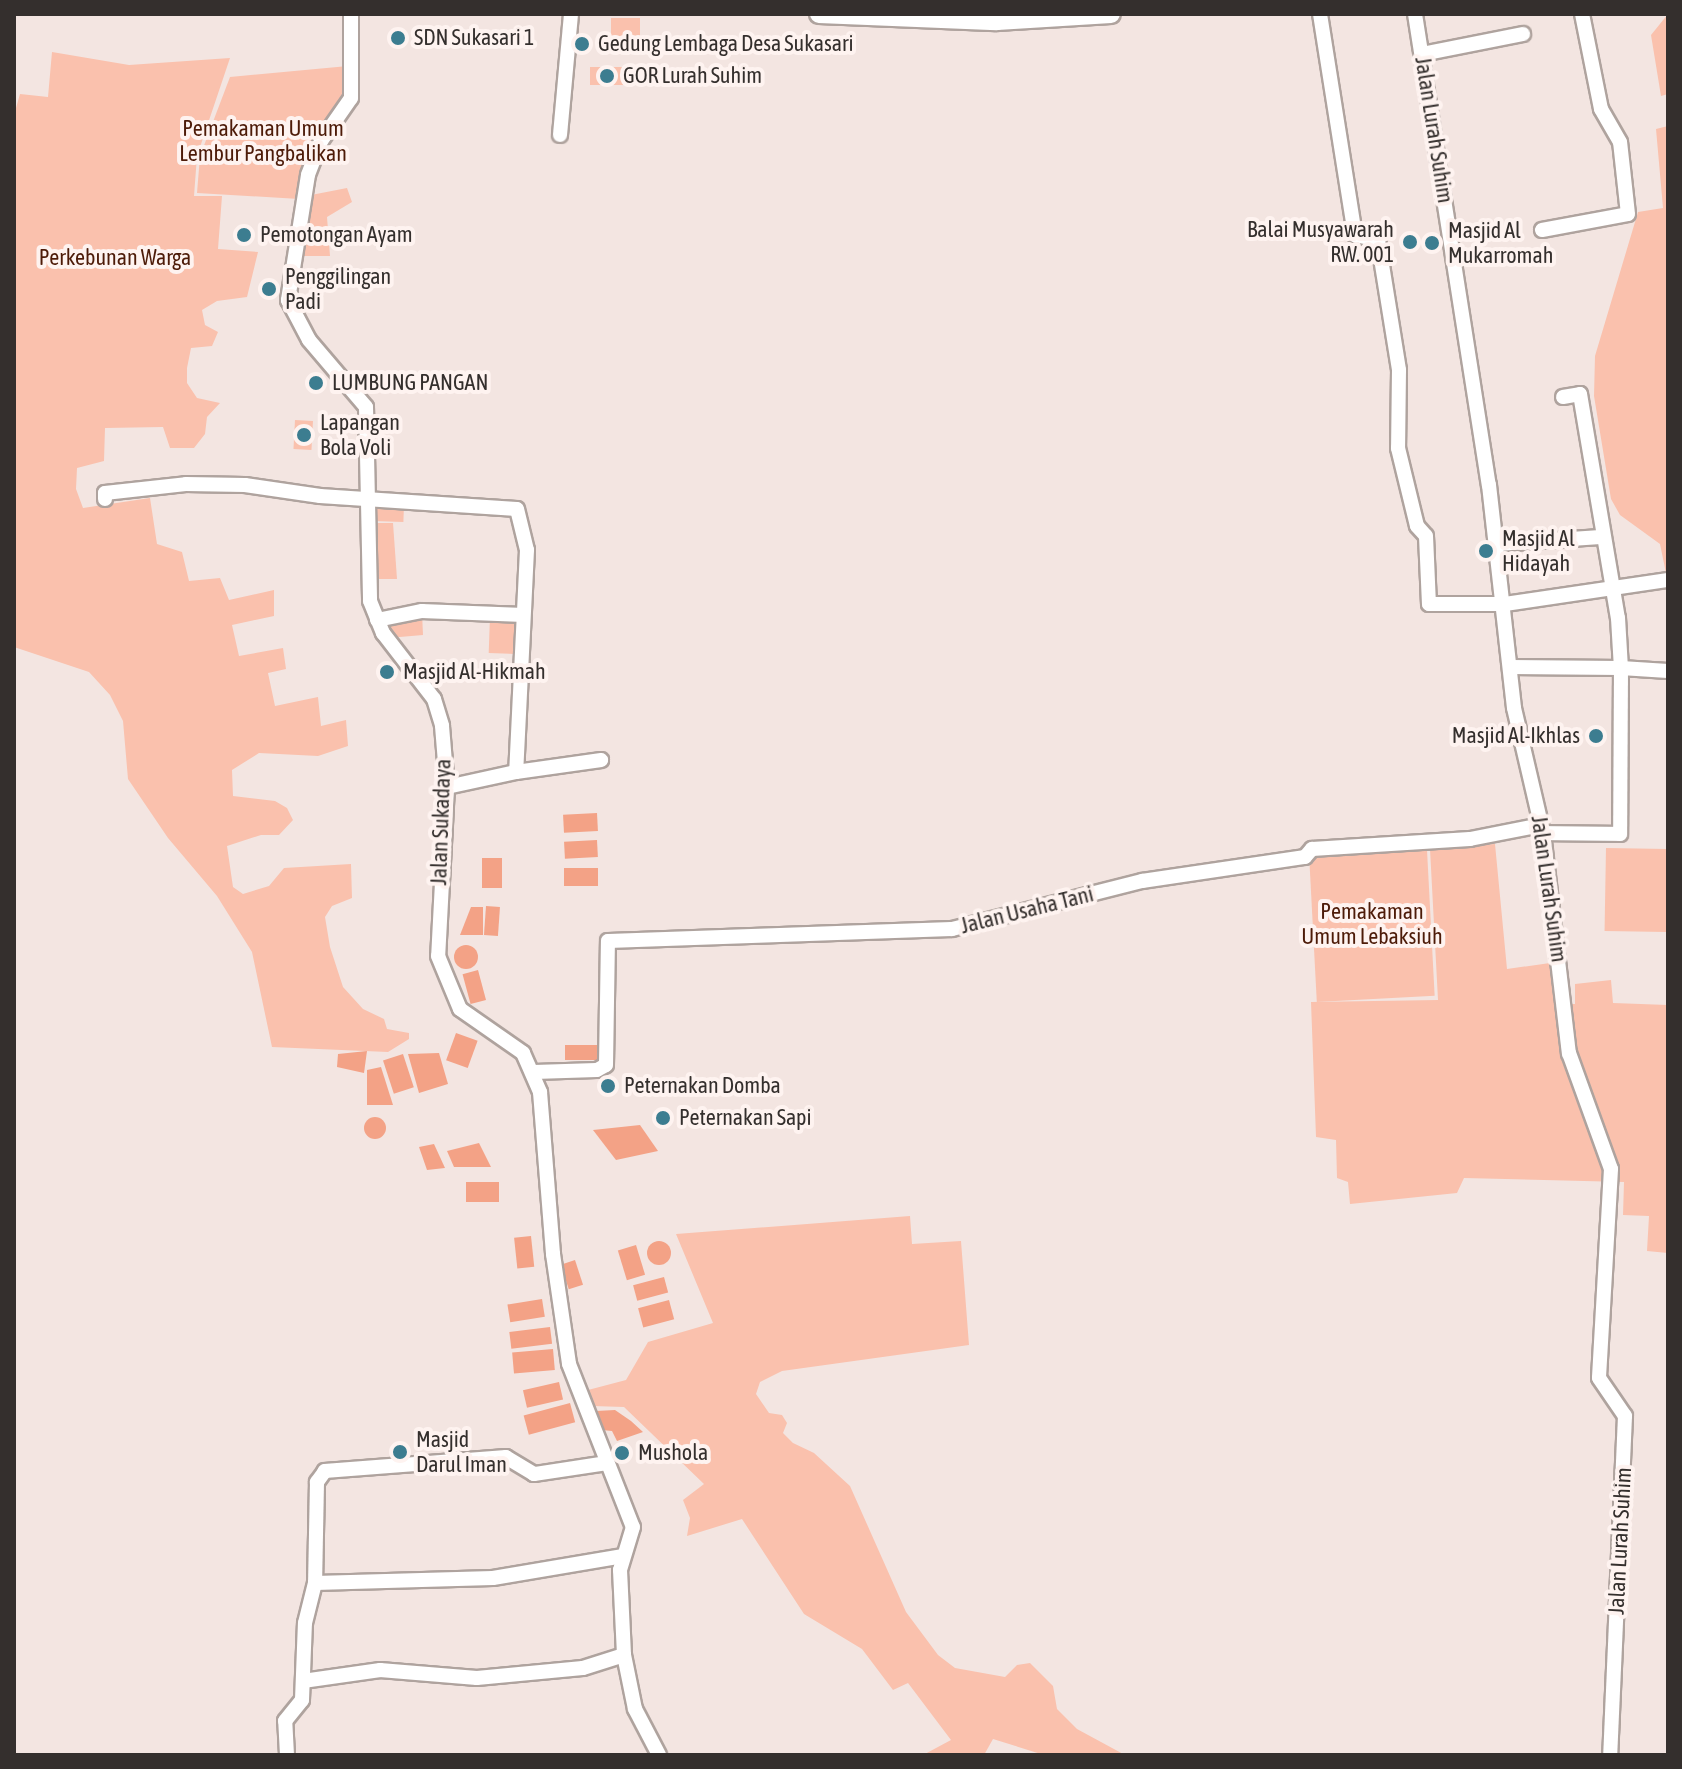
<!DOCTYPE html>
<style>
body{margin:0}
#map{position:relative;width:1682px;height:1769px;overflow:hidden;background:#f3e5e1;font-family:"Asap Condensed",sans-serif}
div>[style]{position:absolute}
.green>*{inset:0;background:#fac1ad;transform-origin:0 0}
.water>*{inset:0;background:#f3a286;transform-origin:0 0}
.round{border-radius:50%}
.roads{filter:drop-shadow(2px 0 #afa39e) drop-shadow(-2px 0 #afa39e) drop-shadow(0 2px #afa39e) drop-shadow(0 -2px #afa39e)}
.minor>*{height:14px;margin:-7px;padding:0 7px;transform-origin:7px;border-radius:7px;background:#fff}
.major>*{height:18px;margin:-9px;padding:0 9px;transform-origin:9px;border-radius:9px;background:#fff}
.dots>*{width:22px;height:22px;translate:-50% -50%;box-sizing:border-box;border:4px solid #fef3f0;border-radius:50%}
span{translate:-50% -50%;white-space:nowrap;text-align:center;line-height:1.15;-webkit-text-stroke:8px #fef3f0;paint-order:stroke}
.poi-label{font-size:22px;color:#342f2d}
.left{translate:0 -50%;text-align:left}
.right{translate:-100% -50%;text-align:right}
.park-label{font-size:22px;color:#4d1b08}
.street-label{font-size:22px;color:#342f2d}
.frame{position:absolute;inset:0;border:16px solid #342f2d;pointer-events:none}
</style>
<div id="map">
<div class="green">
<i style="clip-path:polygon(1668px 14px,1668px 94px,1661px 96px,1651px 35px)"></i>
<i style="left:611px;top:18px;width:29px;height:18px"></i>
<i style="clip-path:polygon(52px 52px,129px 65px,230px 58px,197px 156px,194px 196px,222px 196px,218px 249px,258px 252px,247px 297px,217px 301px,202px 310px,205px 325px,218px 332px,212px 346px,191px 348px,187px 368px,187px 383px,197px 398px,220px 403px,207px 417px,205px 434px,194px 448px,170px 448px,163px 427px,105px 428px,104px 461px,77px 468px,76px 489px,83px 508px,150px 498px,157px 544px,182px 552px,189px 581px,220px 578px,229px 600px,274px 590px,274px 616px,232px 625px,239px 656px,283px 648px,286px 669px,268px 673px,275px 706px,318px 697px,321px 726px,346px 720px,348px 746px,318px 756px,259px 753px,232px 770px,233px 796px,275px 801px,287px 808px,293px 820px,279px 835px,261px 835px,227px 846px,233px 887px,243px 894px,269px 886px,284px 868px,351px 864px,352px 898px,332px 906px,325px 917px,330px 947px,343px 987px,363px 1009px,384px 1019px,387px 1029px,409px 1033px,409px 1039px,388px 1052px,272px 1047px,252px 952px,217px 896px,168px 838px,128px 779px,123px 721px,110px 695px,89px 672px,14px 647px,14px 115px,20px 94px,48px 97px)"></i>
<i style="clip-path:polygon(348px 66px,347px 101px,299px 199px,197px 193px,200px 156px,230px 77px)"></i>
<i style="left:590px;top:67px;width:33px;height:18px"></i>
<i style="clip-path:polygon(1668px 126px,1668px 583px,1660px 544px,1620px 515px,1611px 499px,1594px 396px,1595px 356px,1638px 212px,1663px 208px,1656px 129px)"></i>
<i style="clip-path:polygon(347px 188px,352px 202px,327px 217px,330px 256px,297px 256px,306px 196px)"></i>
<i style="left:295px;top:420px;width:18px;height:29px;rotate:3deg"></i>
<i style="left:374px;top:504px;width:30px;height:17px;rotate:2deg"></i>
<i style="clip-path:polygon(374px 523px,393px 523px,397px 579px,373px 579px)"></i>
<i style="clip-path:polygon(422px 613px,423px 635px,388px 638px,379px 622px)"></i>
<i style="left:490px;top:616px;width:29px;height:37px;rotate:2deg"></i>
<i style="clip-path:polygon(1495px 844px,1507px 969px,1550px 963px,1556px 1004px,1575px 1004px,1575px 984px,1611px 980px,1613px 1003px,1668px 1005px,1668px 1253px,1647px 1251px,1649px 1216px,1623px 1215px,1624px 1182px,1464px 1178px,1457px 1193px,1350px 1204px,1348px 1182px,1337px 1178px,1336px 1140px,1316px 1137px,1311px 1002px,1438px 1000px,1430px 849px)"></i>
<i style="left:1606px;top:848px;width:62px;height:83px;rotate:1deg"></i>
<i style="left:1427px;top:850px;width:146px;height:118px;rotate:87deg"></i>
<i style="clip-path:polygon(910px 1216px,912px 1244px,961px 1241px,969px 1345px,782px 1371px,760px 1382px,756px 1394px,769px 1413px,782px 1415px,787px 1423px,783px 1433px,793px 1443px,814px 1453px,850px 1486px,906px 1612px,938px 1655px,955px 1668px,1005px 1677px,1017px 1665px,1030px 1663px,1053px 1686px,1057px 1709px,1077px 1729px,1125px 1755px,1044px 1755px,993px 1739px,984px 1755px,923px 1755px,951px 1740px,908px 1683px,893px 1690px,862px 1649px,804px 1614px,742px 1519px,687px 1536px,690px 1518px,683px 1500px,704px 1484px,624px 1407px,592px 1406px,588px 1390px,626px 1380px,648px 1342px,713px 1323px,676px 1234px)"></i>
</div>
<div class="water">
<i style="left:597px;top:813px;width:18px;height:34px;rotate:87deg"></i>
<i style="left:597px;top:840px;width:17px;height:33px;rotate:87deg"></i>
<i style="left:482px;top:858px;width:20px;height:30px"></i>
<i style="left:598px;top:868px;width:18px;height:34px;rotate:90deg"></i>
<i style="left:486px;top:906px;width:14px;height:29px;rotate:4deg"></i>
<i style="clip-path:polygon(471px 907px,483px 907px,483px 935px,460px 935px)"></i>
<i class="round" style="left:454px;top:945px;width:24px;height:24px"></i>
<i style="left:478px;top:970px;width:31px;height:16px;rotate:75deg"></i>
<i style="left:456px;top:1033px;width:23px;height:29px;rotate:20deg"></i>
<i style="left:601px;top:1045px;width:15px;height:36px;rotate:90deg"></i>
<i style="clip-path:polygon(367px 1051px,364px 1073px,337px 1067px,338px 1054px)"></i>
<i style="clip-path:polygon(439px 1053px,448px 1084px,419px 1093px,408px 1054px)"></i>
<i style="left:403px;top:1054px;width:35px;height:21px;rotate:72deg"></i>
<i style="clip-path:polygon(381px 1067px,393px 1105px,367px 1105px,367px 1070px)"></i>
<i class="round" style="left:364px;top:1117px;width:22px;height:22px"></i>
<i style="clip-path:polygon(640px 1125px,658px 1151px,616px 1160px,593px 1130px)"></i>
<i style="clip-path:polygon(479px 1143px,491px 1167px,454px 1167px,447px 1151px)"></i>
<i style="clip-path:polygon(434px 1144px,445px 1168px,427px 1170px,419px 1147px)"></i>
<i style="left:466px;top:1182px;width:33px;height:20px"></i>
<i style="left:531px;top:1236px;width:31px;height:17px;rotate:84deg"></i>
<i class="round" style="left:647px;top:1241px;width:24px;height:24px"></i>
<i style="left:636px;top:1245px;width:31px;height:19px;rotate:73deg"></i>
<i style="left:575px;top:1260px;width:26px;height:15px;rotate:72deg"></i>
<i style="left:664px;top:1277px;width:16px;height:32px;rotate:75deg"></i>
<i style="left:542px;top:1299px;width:18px;height:35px;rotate:81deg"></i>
<i style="left:669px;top:1300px;width:20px;height:32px;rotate:75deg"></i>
<i style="left:550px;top:1327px;width:17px;height:41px;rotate:83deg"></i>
<i style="left:553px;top:1349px;width:21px;height:41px;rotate:85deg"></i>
<i style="left:559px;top:1382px;width:18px;height:37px;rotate:77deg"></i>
<i style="left:570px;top:1403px;width:20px;height:48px;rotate:75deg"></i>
<i style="clip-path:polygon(615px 1410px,631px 1421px,643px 1432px,617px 1441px,612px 1431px,602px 1430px,596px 1411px)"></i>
</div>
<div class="roads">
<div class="minor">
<i style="left:351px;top:14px;width:84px;rotate:90deg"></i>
<i style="left:351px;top:98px;width:52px;rotate:124.9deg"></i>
<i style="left:321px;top:141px;width:36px;rotate:111deg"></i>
<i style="left:308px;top:175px;width:127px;rotate:99.1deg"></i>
<i style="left:288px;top:300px;width:45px;rotate:62.3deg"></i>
<i style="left:309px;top:340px;width:88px;rotate:49.6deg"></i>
<i style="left:366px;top:407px;width:194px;rotate:88.8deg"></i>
<i style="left:370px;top:601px;width:35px;rotate:68deg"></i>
<i style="left:383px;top:633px;width:83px;rotate:52.3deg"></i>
<i style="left:434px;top:699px;width:28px;rotate:73deg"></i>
<i style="left:442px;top:726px;width:61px;rotate:85.3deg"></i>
<i style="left:447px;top:787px;width:169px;rotate:93deg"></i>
<i style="left:438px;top:956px;width:57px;rotate:67.5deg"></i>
<i style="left:460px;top:1009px;width:77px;rotate:34.9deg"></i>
<i style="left:523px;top:1053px;width:43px;rotate:66.4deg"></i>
<i style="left:540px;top:1092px;width:163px;rotate:85.4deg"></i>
<i style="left:553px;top:1254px;width:111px;rotate:81.7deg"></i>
<i style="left:569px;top:1364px;width:175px;rotate:68.6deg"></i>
<i style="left:633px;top:1527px;width:45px;rotate:106.8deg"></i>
<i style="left:620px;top:1570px;width:85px;rotate:87.3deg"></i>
<i style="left:624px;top:1655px;width:55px;rotate:78.5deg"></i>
<i style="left:635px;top:1709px;width:52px;rotate:62.4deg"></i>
<i style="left:1320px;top:14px;width:224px;rotate:81deg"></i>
<i style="left:1355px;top:235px;width:24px;rotate:12deg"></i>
<i style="left:1378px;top:240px;width:132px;rotate:80.8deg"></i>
<i style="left:1399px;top:370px;width:78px;rotate:90.7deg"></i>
<i style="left:1398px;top:448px;width:80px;rotate:76.3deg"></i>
<i style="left:1417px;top:526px;width:13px;rotate:48deg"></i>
<i style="left:1426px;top:536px;width:68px;rotate:87.5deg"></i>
<i style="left:1429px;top:604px;width:76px"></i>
<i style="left:1505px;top:604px;width:165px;rotate:-8.4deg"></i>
<i style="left:1415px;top:14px;width:477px;rotate:81.1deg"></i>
<i style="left:1489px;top:485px;width:224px;rotate:83.6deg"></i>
<i style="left:1514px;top:708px;width:128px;rotate:76.9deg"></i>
<i style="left:1543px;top:833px;width:222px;rotate:83.3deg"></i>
<i style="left:1569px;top:1053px;width:123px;rotate:70.1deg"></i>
<i style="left:1611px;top:1169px;width:209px;rotate:93.3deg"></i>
<i style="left:1599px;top:1378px;width:46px;rotate:55.6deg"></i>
<i style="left:1625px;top:1416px;width:339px;rotate:92.5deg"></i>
<i style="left:1422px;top:54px;width:103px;rotate:-11.2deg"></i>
<i style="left:560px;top:135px;width:121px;rotate:-84.8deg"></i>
<i style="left:1542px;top:230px;width:87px;rotate:-10.5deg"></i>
<i style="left:1628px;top:214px;width:72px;rotate:-96.3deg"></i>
<i style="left:1620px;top:142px;width:38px;rotate:-120deg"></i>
<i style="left:1601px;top:109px;width:97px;rotate:-101.3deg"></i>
<i style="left:1563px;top:397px;width:17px;rotate:-10deg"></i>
<i style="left:1580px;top:394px;width:227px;rotate:80.4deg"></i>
<i style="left:1618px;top:618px;width:50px;rotate:86.6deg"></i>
<i style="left:1621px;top:668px;width:47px;rotate:3.7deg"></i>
<i style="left:105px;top:499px;width:6px;rotate:-90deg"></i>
<i style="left:105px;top:493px;width:81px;rotate:-6.3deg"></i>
<i style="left:186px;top:484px;width:59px;rotate:1deg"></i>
<i style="left:245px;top:485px;width:76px;rotate:8.3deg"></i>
<i style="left:320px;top:496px;width:197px;rotate:3.8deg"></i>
<i style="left:517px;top:509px;width:42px;rotate:76.3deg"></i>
<i style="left:527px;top:550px;width:222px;rotate:92.8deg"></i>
<i style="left:516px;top:772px;width:86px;rotate:-8deg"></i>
<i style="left:1497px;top:544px;width:104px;rotate:-3.9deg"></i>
<i style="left:377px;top:620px;width:46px;rotate:-11.3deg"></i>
<i style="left:422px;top:611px;width:101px;rotate:2.3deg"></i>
<i style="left:1510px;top:667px;width:111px;rotate:0.5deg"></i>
<i style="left:1621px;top:668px;width:166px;rotate:90.3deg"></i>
<i style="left:1620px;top:834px;width:77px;rotate:-179.3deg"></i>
<i style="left:447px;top:787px;width:71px;rotate:-12.3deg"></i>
<i style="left:534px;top:1072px;width:63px;rotate:-1.8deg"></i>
<i style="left:597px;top:1070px;width:10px;rotate:-29deg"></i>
<i style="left:606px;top:1065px;width:124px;rotate:-89.1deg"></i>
<i style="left:608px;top:941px;width:344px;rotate:-2deg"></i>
<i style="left:952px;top:929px;width:196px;rotate:-14.2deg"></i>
<i style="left:1142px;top:881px;width:165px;rotate:-8.4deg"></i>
<i style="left:1305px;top:857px;width:11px;rotate:-49deg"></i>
<i style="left:1312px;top:849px;width:158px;rotate:-3.6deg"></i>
<i style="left:1470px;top:839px;width:72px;rotate:-11.2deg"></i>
<i style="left:607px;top:1463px;width:74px;rotate:171.4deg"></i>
<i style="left:534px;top:1474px;width:33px;rotate:-149deg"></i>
<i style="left:506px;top:1457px;width:182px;rotate:175.6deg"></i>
<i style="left:325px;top:1471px;width:14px;rotate:126deg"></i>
<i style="left:317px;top:1482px;width:101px;rotate:91.1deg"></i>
<i style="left:315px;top:1583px;width:178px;rotate:-1.6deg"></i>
<i style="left:493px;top:1578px;width:132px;rotate:-9.6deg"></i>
<i style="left:303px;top:1681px;width:78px;rotate:-8.1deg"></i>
<i style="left:380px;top:1670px;width:97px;rotate:4.7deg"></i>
<i style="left:477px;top:1678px;width:106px;rotate:-5.4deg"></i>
<i style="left:583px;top:1668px;width:43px;rotate:-17.6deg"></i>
<i style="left:287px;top:1755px;width:34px;rotate:-93deg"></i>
<i style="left:285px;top:1721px;width:27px;rotate:-51deg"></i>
<i style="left:302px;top:1700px;width:77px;rotate:-87.8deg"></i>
<i style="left:305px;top:1623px;width:41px;rotate:-76deg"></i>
</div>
<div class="major">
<i style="left:819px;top:14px;width:178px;rotate:2.3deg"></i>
<i style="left:997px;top:21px;width:114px;rotate:-3.5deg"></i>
</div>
</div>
<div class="dots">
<i style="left:398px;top:38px;background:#3c7d90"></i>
<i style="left:582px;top:44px;background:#3c7d90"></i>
<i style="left:607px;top:76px;background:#3c7d90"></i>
<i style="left:244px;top:235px;background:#3c7d90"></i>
<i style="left:1410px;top:242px;background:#3c7d90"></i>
<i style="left:1432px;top:243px;background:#3c7d90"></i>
<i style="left:269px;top:289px;background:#3c7d90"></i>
<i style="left:316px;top:383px;background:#3c7d90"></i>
<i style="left:304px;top:435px;background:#3c7d90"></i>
<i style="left:1486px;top:551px;background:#3c7d90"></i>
<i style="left:387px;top:672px;background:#3c7d90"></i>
<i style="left:1596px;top:736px;background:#3c7d90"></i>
<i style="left:608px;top:1086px;background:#3c7d90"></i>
<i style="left:663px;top:1118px;background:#3c7d90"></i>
<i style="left:400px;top:1452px;background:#3c7d90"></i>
<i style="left:622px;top:1453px;background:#3c7d90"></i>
</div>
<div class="poi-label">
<span class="left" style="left:414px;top:38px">SDN Sukasari 1</span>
<span class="left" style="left:598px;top:44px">Gedung Lembaga Desa Sukasari</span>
<span class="left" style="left:623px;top:76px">GOR Lurah Suhim</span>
<span class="right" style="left:1394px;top:242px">Balai Musyawarah<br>RW. 001</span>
<span class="left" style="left:1448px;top:243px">Masjid Al<br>Mukarromah</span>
<span class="left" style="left:260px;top:235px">Pemotongan Ayam</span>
<span class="left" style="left:285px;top:289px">Penggilingan<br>Padi</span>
<span class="left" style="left:332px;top:383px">LUMBUNG PANGAN</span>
<span class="left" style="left:320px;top:435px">Lapangan<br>Bola Voli</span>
<span class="left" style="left:1502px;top:551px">Masjid Al<br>Hidayah</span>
<span class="left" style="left:403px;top:672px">Masjid Al-Hikmah</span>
<span class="right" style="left:1580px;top:736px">Masjid Al-Ikhlas</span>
<span class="left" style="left:624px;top:1086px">Peternakan Domba</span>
<span class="left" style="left:679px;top:1118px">Peternakan Sapi</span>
<span class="left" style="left:416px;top:1452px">Masjid<br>Darul Iman</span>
<span class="left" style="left:638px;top:1453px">Mushola</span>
</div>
<div class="park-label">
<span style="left:263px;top:141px">Pemakaman Umum<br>Lembur Pangbalikan</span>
<span style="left:115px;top:258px">Perkebunan Warga</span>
<span style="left:1372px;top:924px">Pemakaman<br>Umum Lebaksiuh</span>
</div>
<div class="street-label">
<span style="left:1434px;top:130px;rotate:81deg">Jalan Lurah Suhim</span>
<span style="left:441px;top:822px;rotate:-88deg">Jalan Sukadaya</span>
<span style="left:1549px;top:889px;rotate:82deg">Jalan Lurah Suhim</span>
<span style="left:1027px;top:910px;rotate:-14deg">Jalan Usaha Tani</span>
<span style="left:1620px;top:1541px;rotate:-87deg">Jalan Lurah Suhim</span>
</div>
<div class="frame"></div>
</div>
